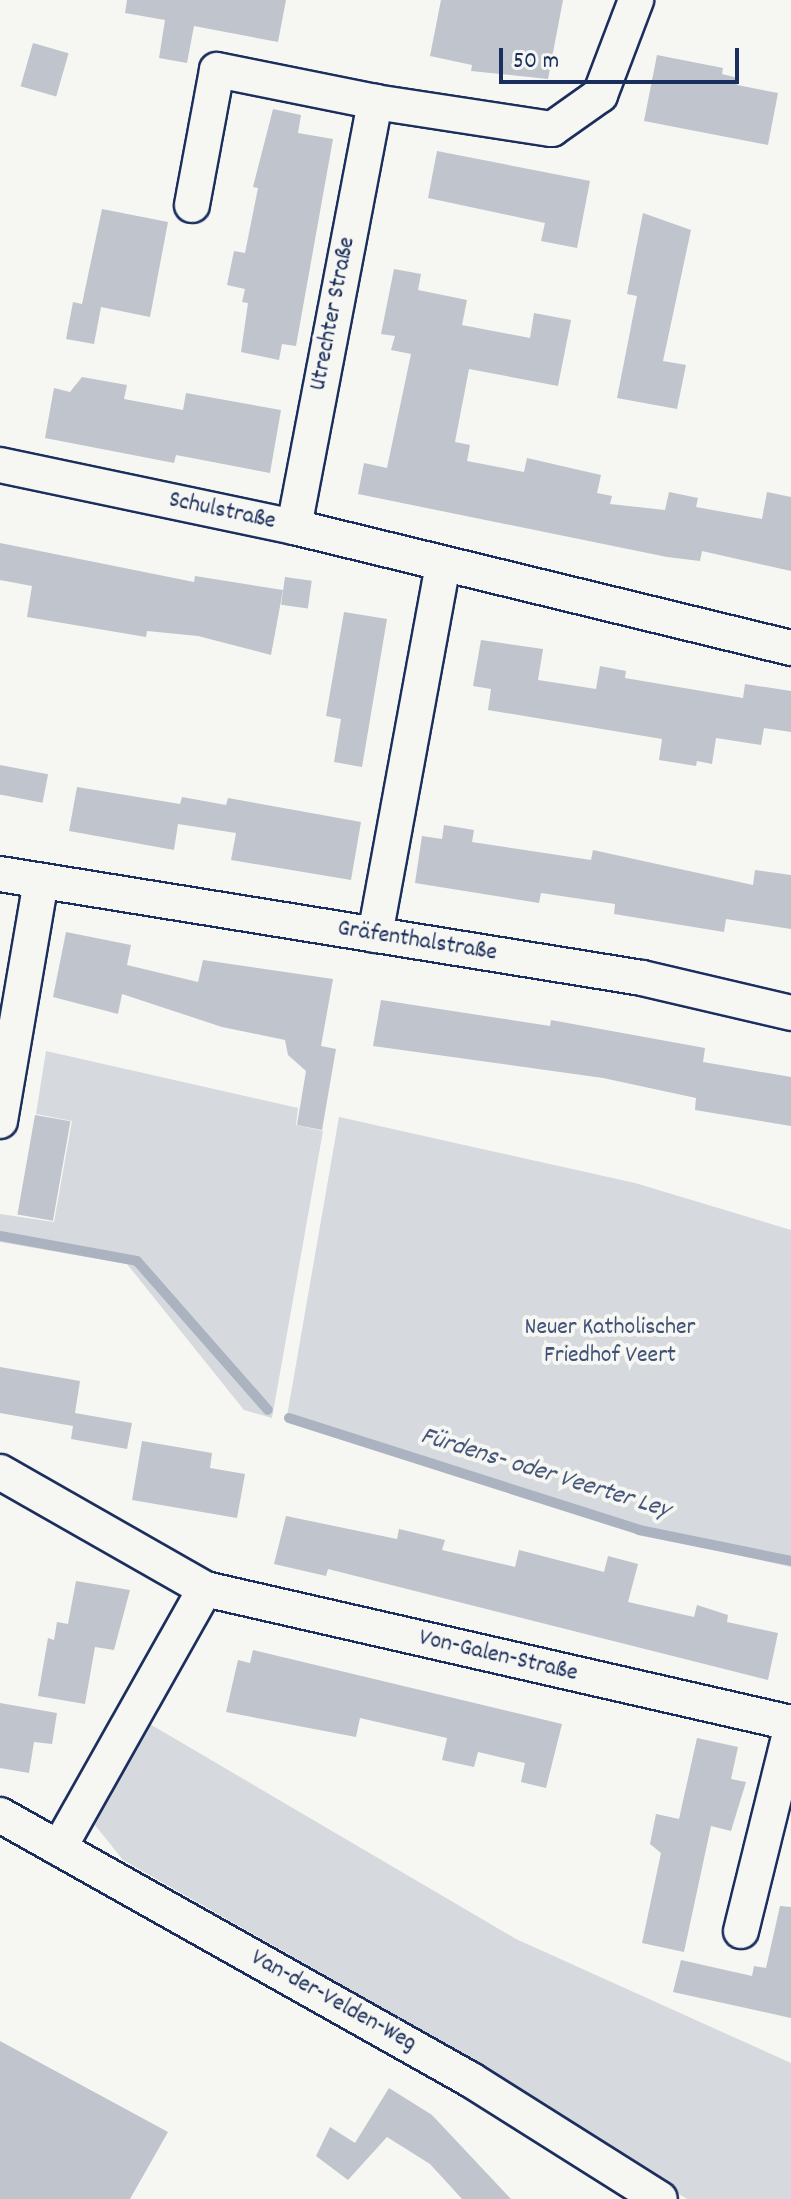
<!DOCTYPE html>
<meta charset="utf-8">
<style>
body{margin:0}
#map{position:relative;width:791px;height:2199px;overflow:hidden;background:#f6f6f2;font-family:Dekko,sans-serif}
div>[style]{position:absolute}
.green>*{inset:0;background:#d6d9dd}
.stream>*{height:10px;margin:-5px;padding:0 5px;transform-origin:5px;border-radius:5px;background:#abb2c0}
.building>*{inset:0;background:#c0c4cd;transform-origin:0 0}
.roads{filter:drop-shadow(2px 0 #1b2f5e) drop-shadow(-2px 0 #1b2f5e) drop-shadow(0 2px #1b2f5e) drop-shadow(0 -2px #1b2f5e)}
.minor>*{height:34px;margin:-17px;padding:0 17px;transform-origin:17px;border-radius:17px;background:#f6f6f2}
span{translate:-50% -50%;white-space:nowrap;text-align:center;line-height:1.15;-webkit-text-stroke:8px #f6f6f2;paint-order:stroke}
.street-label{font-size:24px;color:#1b2f5e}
.park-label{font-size:24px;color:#405177}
.water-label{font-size:26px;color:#46567b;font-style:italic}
.scale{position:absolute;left:499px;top:48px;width:240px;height:36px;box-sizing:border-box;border:4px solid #1b2f5e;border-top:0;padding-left:10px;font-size:24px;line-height:28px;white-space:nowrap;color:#1b2f5e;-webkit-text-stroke:6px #f6f6f2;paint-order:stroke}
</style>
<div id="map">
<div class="green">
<i style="clip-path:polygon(46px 1051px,298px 1108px,296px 1125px,323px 1131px,272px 1418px,244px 1410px,127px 1264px,0 1242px,0 1214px,54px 1222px,72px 1121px,36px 1114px)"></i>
<i style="clip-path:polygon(339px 1117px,635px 1183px,791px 1230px,791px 1567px,637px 1533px,286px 1422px)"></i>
<i style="clip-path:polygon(143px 1720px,516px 1939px,791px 2063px,791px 2199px,687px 2199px,339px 1983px,123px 1860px,95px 1825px)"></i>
</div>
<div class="stream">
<i style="left:0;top:1236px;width:139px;rotate:10.3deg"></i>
<i style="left:137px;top:1261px;width:198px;rotate:48.7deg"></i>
<i style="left:289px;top:1418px;width:367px;rotate:17.7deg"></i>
<i style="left:639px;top:1530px;width:155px;rotate:11.5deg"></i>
</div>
<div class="building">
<i style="clip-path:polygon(127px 0,286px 0,278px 42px,194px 26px,187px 63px,159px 58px,165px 20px,125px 13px)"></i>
<i style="clip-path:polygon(441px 0,563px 0,548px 79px,471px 71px,472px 65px,430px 56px)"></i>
<i style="left:33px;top:43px;width:37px;height:45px;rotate:16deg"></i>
<i style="clip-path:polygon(657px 55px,723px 68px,722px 74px,738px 78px,737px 85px,778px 93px,768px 145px,644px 121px)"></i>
<i style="clip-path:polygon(273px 109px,301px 115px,298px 133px,333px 139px,296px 346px,282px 344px,279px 360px,241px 352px,248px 303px,242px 302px,245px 289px,227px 285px,234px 251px,245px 253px,258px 188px,253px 187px)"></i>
<i style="clip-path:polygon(437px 151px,590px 181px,577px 248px,541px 241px,545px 223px,428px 198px)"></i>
<i style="clip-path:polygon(102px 209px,168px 222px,150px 317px,101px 307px,94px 344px,66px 339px,73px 302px,82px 304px)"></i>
<i style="clip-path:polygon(643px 213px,691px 230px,663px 361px,686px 365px,677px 409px,617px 398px,637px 296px,627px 294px)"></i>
<i style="clip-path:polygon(394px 269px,421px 274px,418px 290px,467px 300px,462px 325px,530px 338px,534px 313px,571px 320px,558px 386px,469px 369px,455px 442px,470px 445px,467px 461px,524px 472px,527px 458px,601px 475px,597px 493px,612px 496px,610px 504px,665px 510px,669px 492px,698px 498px,696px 507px,762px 519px,767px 492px,791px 497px,791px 571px,702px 551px,700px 561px,667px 557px,358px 494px,364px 463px,387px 468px,411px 354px,391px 350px,395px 336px,381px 334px)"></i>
<i style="clip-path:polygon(82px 377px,127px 385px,124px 399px,183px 410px,186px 393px,281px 410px,270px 473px,176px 455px,174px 463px,45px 438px,54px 388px,70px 392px)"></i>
<i style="clip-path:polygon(0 543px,194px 582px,195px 576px,283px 590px,271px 655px,198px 636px,147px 631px,146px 637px,27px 617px,32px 586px,0 580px)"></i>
<i style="left:285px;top:577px;width:27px;height:28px;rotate:8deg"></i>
<i style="clip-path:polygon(344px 612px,387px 619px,362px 767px,334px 762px,341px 719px,326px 716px)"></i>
<i style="clip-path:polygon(481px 640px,543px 649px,538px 680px,596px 689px,600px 666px,626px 671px,625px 678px,743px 698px,745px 684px,791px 691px,791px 732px,764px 728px,761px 745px,716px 738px,712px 764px,697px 761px,696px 766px,659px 760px,662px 739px,488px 710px,491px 689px,473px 686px)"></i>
<i style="left:0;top:765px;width:49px;height:29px;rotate:11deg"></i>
<i style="clip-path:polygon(77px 787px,180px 804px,182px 797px,226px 805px,228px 798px,361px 822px,351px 880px,231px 860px,236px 833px,178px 824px,174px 850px,69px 831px)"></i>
<i style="clip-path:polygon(444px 825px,474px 830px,472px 842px,591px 860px,593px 850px,753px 885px,755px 870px,791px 875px,791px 929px,726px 919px,724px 932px,614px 914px,615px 904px,541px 893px,539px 903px,415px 883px,422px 836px,442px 839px)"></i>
<i style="clip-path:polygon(66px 932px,131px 945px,127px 965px,198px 982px,203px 960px,333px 979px,321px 1046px,336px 1049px,322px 1130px,297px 1125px,306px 1071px,288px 1055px,285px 1040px,222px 1027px,122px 994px,118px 1014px,53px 997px)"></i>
<i style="clip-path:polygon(381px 1000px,550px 1026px,551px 1020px,705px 1048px,703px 1062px,791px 1077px,791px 1126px,695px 1110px,696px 1098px,603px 1078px,373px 1046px)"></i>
<i style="left:35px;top:1115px;width:36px;height:101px;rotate:10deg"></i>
<i style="clip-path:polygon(0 1367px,80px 1381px,75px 1413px,132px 1423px,127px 1449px,71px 1439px,73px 1426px,0 1413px)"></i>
<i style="clip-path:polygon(142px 1441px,212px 1453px,210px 1468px,245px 1474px,237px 1518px,132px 1500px)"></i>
<i style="clip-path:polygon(286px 1516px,397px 1539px,399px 1529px,445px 1540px,442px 1550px,515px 1567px,519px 1550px,604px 1572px,608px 1556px,638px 1564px,628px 1602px,694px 1617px,697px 1605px,728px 1615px,727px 1622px,778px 1633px,768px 1680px,328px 1569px,326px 1576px,274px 1564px)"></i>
<i style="clip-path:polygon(76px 1581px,130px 1590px,114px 1650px,95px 1647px,85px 1704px,38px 1696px,48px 1638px,54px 1640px,57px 1622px,68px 1624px)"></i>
<i style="clip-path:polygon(253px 1650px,562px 1724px,546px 1788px,521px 1782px,525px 1763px,478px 1752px,474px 1767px,442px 1760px,447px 1738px,360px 1718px,356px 1737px,226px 1712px,238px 1660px,250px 1663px)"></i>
<i style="clip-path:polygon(0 1703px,57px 1713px,52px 1744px,34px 1742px,29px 1773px,0 1768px)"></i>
<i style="clip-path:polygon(697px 1738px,738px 1747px,731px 1779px,746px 1782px,731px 1831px,711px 1826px,684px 1952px,642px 1943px,661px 1853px,650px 1844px,656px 1814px,679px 1819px)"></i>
<i style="clip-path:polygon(780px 1906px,791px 1907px,791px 2018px,673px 1992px,681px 1960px,752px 1976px,754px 1966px,766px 1968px)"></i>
<i style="clip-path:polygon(0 2041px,168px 2132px,130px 2199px,0 2199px)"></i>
<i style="clip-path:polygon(389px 2088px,432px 2115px,511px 2199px,462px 2199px,430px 2164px,387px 2137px,348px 2180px,316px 2156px,330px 2127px,355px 2143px)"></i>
</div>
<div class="roads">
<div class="minor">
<i style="left:192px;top:205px;width:137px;rotate:-79.5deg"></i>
<i style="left:217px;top:70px;width:161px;rotate:11.4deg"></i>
<i style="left:0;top:465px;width:300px;rotate:11.9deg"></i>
<i style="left:294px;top:527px;width:512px;rotate:13.68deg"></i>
<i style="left:294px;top:527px;width:433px;rotate:-79.2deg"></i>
<i style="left:375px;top:102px;width:179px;rotate:8.7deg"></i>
<i style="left:552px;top:129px;width:59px;rotate:-35.3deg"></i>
<i style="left:600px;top:95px;width:102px;rotate:-69.2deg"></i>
<i style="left:0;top:874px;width:650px;rotate:9.2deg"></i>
<i style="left:642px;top:978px;width:153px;rotate:13.2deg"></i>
<i style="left:375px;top:935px;width:377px;rotate:-79.6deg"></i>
<i style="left:0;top:1121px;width:243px;rotate:-80.3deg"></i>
<i style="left:0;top:1472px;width:236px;rotate:29.7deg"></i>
<i style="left:205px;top:1589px;width:601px;rotate:12.88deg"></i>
<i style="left:0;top:1815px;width:540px;rotate:29.36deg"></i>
<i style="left:471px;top:2080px;width:223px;rotate:32.2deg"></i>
<i style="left:59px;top:1848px;width:297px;rotate:-60.6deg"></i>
<i style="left:741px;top:1931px;width:208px;rotate:-76.1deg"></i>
</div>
</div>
<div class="street-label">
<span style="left:334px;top:314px;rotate:-79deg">Utrechter Straße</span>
<span style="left:222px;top:512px;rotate:12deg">Schulstraße</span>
<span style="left:417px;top:942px;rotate:9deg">Gräfenthalstraße</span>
<span style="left:498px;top:1657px;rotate:13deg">Von-Galen-Straße</span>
<span style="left:333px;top:2002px;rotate:29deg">Van-der-Velden-Weg</span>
</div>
<div class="park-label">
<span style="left:610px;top:1343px">Neuer Katholischer<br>Friedhof Veert</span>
</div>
<div class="water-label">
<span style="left:545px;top:1474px;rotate:17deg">Fürdens- oder Veerter Ley</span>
</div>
<div class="scale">50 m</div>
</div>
